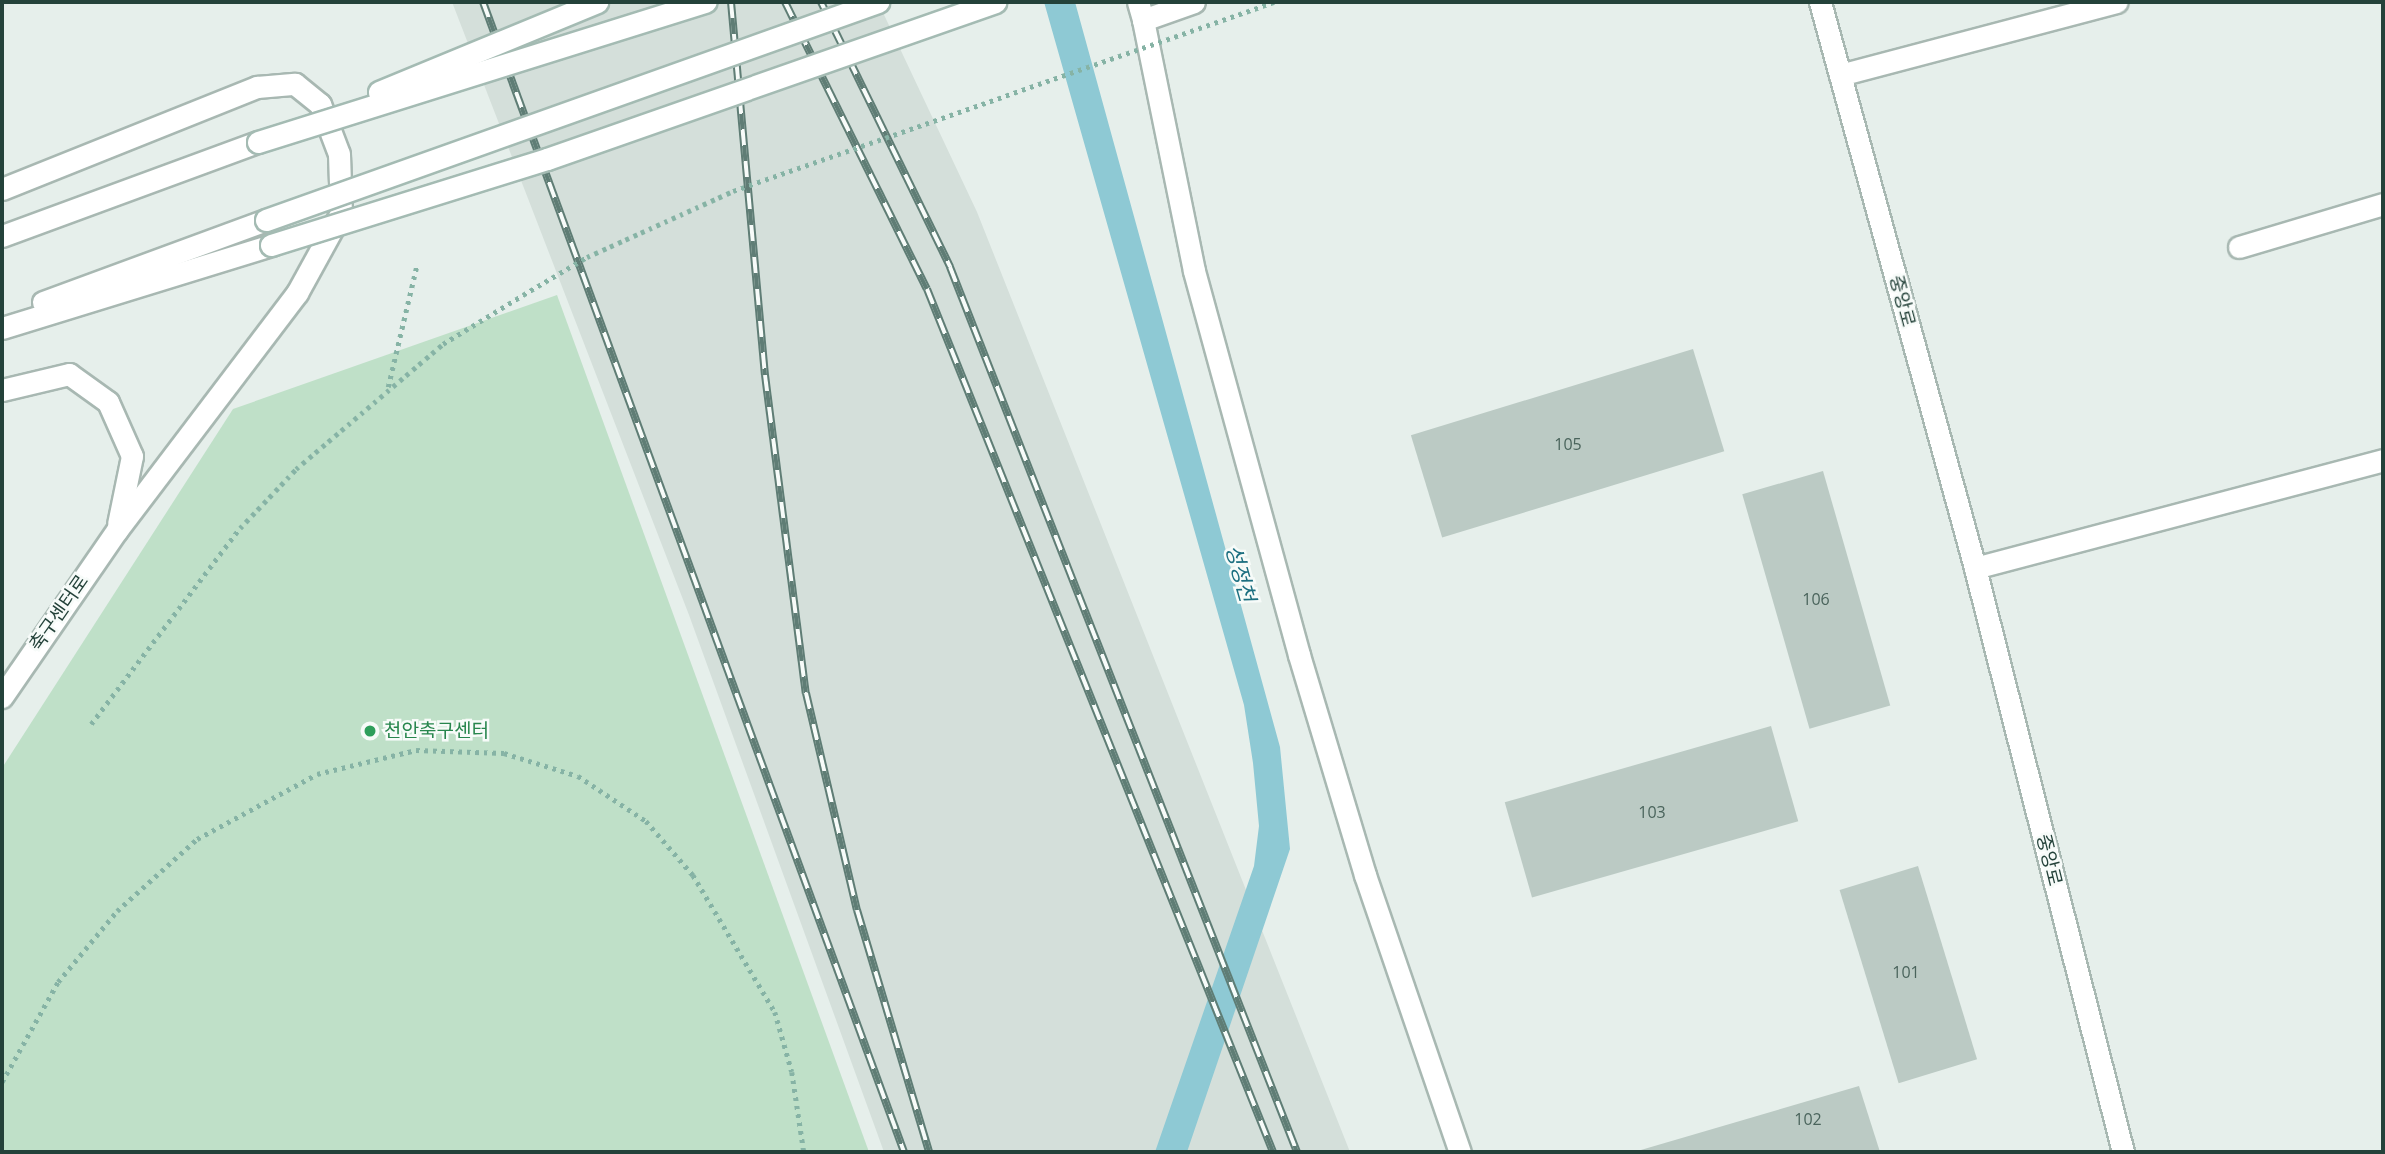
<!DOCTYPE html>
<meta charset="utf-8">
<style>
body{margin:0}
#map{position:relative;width:2385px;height:1154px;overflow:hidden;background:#e6efeb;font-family:"Open Sans","Noto Sans KR",sans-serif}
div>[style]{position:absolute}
.built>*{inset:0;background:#d4dfda}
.green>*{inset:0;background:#bfe0c8}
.water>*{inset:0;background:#8ec9d4}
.building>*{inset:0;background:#bbcac4;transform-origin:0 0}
.path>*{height:4.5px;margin-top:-2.25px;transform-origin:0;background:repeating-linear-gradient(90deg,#86b3a5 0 3.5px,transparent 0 8.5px)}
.roads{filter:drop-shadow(2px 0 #a8b8b2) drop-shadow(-2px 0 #a8b8b2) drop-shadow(0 2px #a8b8b2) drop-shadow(0 -2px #a8b8b2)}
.lane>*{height:21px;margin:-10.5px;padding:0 10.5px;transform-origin:10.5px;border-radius:10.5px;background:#fff}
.street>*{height:21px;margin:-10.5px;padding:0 10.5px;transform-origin:10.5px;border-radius:10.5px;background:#fff}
.secondary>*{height:21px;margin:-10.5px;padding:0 10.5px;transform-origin:10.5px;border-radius:10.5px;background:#fff}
.rail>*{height:8px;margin-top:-4px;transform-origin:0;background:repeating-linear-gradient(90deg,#f7fbf9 0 16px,#5f7d75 0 32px);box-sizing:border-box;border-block:2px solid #5f7d75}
.path-bridge>*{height:4.5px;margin-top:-2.25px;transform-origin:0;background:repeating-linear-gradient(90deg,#86b3a5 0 3.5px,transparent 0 8.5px)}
.bridges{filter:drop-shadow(2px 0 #a4bbb3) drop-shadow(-2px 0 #a4bbb3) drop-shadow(0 2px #a4bbb3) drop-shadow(0 -2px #a4bbb3)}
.secondary-bridge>*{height:21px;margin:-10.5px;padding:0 10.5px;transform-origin:10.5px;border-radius:10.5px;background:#fff}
.dots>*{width:19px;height:19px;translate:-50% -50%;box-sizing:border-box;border:4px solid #f7fbf9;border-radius:50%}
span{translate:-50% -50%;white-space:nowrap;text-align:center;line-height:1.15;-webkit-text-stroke:5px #f7fbf9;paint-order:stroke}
.number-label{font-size:16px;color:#4a645c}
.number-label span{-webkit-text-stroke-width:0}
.street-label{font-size:19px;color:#24423a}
.leisure-label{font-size:19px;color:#27864d}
.left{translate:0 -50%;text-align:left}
.water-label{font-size:21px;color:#1c6f80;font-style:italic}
.frame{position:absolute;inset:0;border:4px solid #24423a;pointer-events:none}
</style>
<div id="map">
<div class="built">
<i style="clip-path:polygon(452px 2px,878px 2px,977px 212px,1350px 1152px,884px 1152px,689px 615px)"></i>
</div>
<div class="green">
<i style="clip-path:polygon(557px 295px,869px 1152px,2px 1152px,2px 768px,233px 409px)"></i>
</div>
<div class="water">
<i style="clip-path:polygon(1044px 2px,1075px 2px,1280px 747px,1290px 849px,1187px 1152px,1155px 1152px,1254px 866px,1259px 826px,1253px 763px,1244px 705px)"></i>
</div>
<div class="building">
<i style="left:1693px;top:349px;width:107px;height:295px;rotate:73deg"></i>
<i style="left:1823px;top:471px;width:244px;height:84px;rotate:74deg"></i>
<i style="left:1771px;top:726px;width:99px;height:277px;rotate:74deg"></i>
<i style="left:1918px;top:866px;width:202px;height:82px;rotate:73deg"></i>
<i style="clip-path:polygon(1859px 1086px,1880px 1152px,1634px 1152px)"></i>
</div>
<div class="path">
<i style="left:388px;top:387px;width:126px;rotate:-76.7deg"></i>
<i style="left:2px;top:1082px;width:115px;rotate:-60.8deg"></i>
<i style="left:58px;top:982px;width:92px;rotate:-50.3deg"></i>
<i style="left:117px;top:911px;width:108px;rotate:-42deg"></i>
<i style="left:197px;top:839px;width:136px;rotate:-28.4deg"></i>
<i style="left:317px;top:774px;width:102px;rotate:-13.6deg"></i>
<i style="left:416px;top:750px;width:88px;rotate:2deg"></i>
<i style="left:504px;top:753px;width:77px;rotate:17.3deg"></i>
<i style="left:578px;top:776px;width:82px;rotate:33.5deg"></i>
<i style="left:646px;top:821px;width:72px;rotate:49deg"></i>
<i style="left:693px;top:875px;width:160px;rotate:59.1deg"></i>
<i style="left:775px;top:1012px;width:62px;rotate:74.2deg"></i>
<i style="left:792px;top:1072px;width:81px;rotate:81.5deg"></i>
</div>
<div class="roads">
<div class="lane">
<i style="left:1143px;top:20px;width:256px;rotate:78.5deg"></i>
<i style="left:1194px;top:271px;width:398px;rotate:74.7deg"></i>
<i style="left:1299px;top:655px;width:230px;rotate:73.3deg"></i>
<i style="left:1365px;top:875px;width:293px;rotate:71.1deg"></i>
</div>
<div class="street">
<i style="left:1138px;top:2px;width:19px;rotate:74deg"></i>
<i style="left:1143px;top:20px;width:54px;rotate:-19.4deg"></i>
<i style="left:1820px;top:2px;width:587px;rotate:74.68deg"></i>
<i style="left:1975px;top:568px;width:602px;rotate:75.78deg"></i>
<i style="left:1840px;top:75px;width:286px;rotate:-14.8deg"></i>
<i style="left:2239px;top:247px;width:150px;rotate:-16.6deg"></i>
<i style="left:1975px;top:568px;width:422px;rotate:-14.8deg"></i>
</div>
<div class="secondary">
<i style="left:2px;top:189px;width:275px;rotate:-21.8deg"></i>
<i style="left:257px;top:87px;width:38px;rotate:-5deg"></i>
<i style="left:295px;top:84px;width:32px;rotate:39deg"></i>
<i style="left:320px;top:104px;width:53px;rotate:69.2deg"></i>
<i style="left:339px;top:154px;width:59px;rotate:88.1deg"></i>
<i style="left:341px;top:213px;width:91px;rotate:118.8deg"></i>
<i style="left:297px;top:293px;width:298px;rotate:127.2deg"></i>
<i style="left:117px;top:530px;width:203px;rotate:124.6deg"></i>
<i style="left:2px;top:236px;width:273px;rotate:-20.2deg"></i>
<i style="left:43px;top:302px;width:238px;rotate:-20.2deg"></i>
<i style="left:2px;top:328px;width:282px;rotate:-17.1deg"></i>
<i style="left:2px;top:390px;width:69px;rotate:-13.4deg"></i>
<i style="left:69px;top:374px;width:48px;rotate:35.7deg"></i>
<i style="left:108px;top:402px;width:59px;rotate:66deg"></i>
<i style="left:132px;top:456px;width:69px;rotate:101.6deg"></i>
</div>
</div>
<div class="rail">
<i style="left:483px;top:2px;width:1225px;rotate:69.89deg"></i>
<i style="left:731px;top:2px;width:375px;rotate:84.8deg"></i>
<i style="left:765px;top:375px;width:321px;rotate:82.7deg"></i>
<i style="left:806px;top:693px;width:223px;rotate:76.8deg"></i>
<i style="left:857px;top:910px;width:252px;rotate:73.4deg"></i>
<i style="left:785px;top:2px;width:320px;rotate:63.7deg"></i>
<i style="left:927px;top:289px;width:930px;rotate:68.15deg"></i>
<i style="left:821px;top:2px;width:295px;rotate:64deg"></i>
<i style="left:950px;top:267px;width:951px;rotate:68.59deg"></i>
</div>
<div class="path-bridge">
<i style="left:91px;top:724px;width:246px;rotate:-52.8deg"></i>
<i style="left:240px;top:528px;width:81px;rotate:-46.5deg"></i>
<i style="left:296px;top:469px;width:193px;rotate:-40.4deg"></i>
<i style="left:443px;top:344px;width:94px;rotate:-31.5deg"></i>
<i style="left:523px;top:295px;width:74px;rotate:-30.7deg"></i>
<i style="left:587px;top:257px;width:160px;rotate:-24.3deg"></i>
<i style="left:733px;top:191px;width:573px;rotate:-19.26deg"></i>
</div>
<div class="bridges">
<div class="secondary-bridge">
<i style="left:379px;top:92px;width:236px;rotate:-22.4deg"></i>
<i style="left:258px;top:142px;width:469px;rotate:-17.4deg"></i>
<i style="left:266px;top:220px;width:650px;rotate:-19.61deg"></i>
<i style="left:271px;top:245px;width:289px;rotate:-17.3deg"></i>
<i style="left:547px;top:159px;width:475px;rotate:-19.3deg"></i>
</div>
</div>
<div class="dots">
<i style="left:370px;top:731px;background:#2e9e5b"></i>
</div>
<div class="number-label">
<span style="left:1568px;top:444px">105</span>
<span style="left:1816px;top:599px">106</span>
<span style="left:1652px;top:812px">103</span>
<span style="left:1906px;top:972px">101</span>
<span style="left:1808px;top:1119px">102</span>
</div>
<div class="street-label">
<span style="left:1902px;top:301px;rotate:75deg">중앙로</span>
<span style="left:59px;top:613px;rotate:-55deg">축구센터로</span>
<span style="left:2049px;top:860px;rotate:76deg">중앙로</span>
</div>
<div class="leisure-label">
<span class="left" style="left:384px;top:731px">천안축구센터</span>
</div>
<div class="water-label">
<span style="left:1241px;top:573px;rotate:74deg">성정천</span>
</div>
<div class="frame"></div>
</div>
